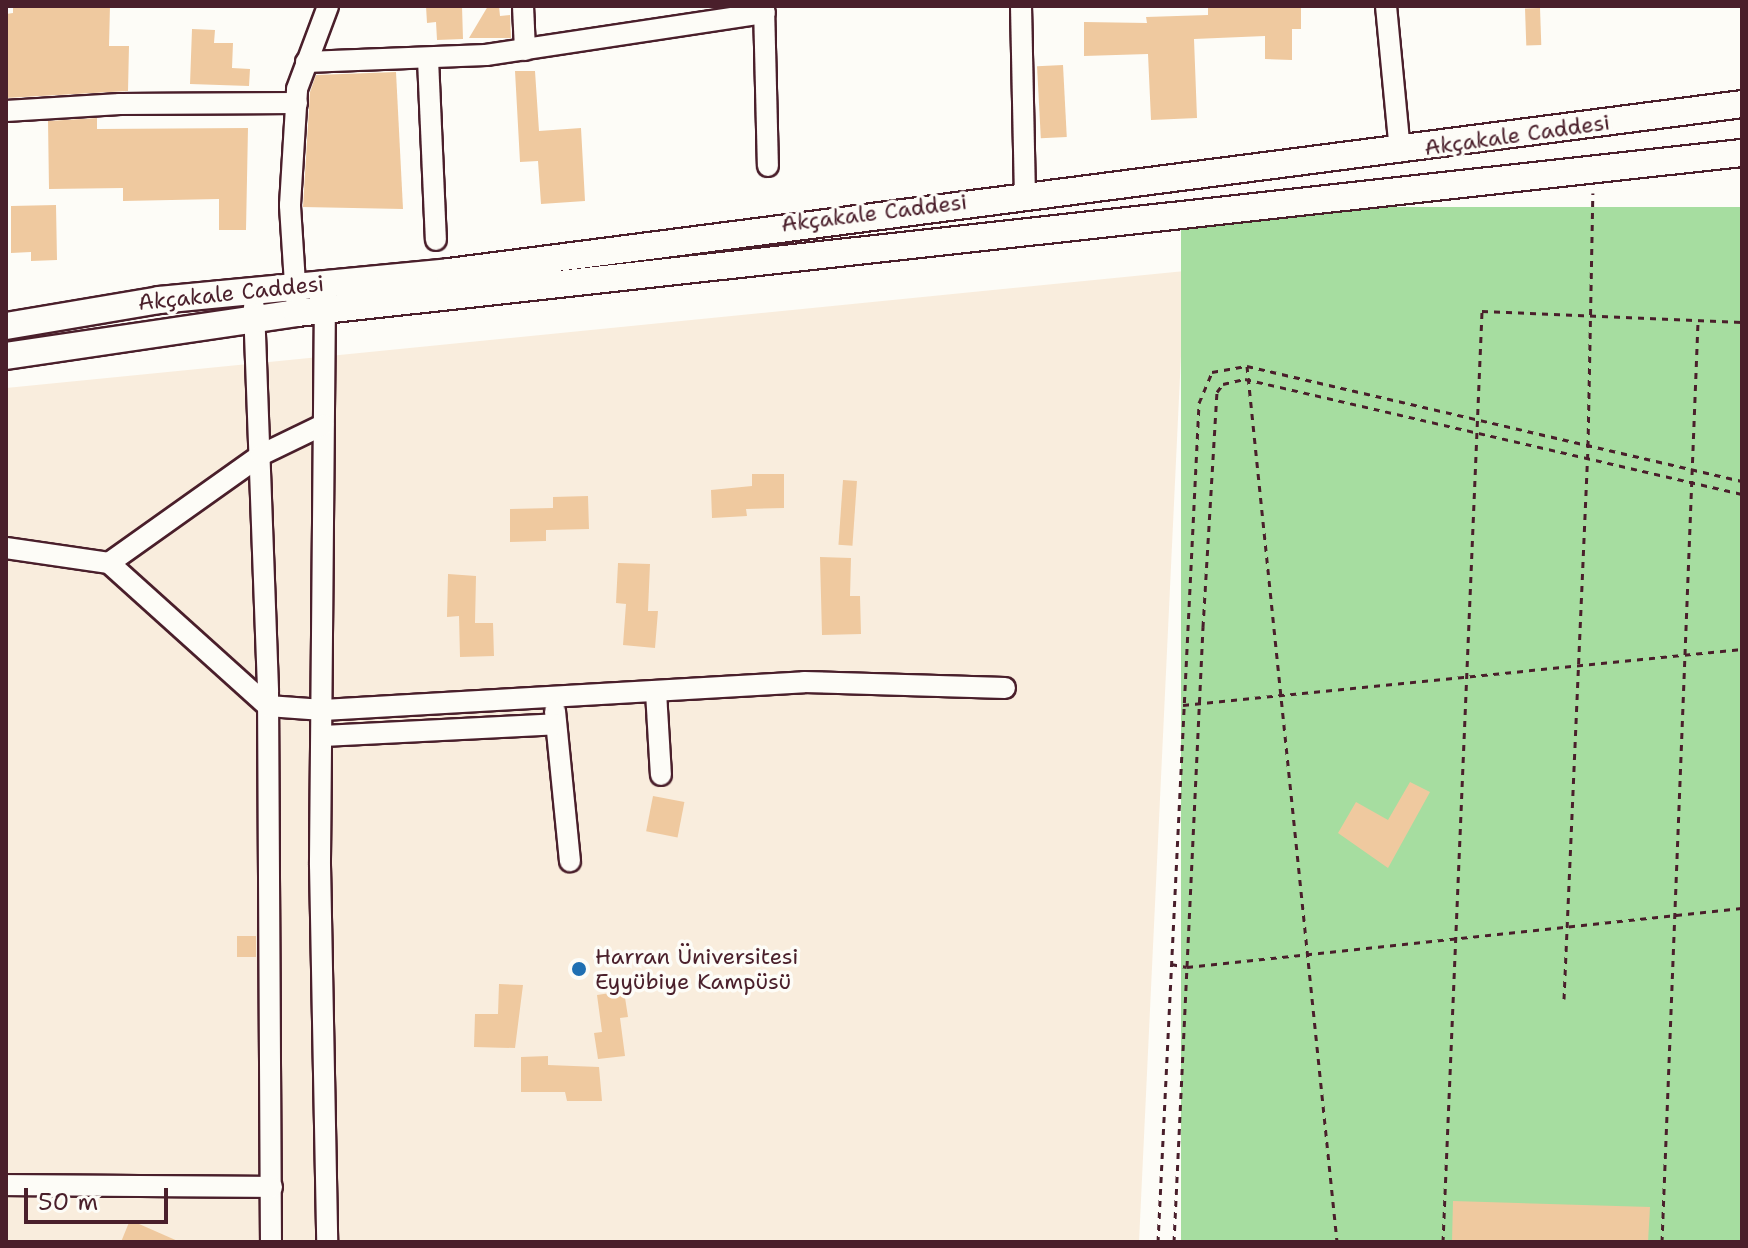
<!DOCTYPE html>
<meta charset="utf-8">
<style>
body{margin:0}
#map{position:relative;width:1748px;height:1248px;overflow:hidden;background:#fdfcf7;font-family:"Shantell Sans",sans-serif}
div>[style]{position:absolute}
.built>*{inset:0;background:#f9eddd}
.green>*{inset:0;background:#a6dda0;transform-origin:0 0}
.building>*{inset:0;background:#efc99f;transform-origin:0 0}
.path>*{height:3px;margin-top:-1.5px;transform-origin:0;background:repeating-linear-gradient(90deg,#4a1f2b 0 6px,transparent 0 12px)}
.roads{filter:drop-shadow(2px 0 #4a1f2b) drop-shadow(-2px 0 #4a1f2b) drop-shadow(0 2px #4a1f2b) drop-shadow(0 -2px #4a1f2b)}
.minor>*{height:20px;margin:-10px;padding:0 10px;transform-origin:10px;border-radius:10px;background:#fdfcf7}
.major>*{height:26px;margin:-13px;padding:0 13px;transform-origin:13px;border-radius:13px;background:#fdfcf7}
.dots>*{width:22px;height:22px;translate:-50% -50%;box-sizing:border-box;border:4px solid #fdfcf7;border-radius:50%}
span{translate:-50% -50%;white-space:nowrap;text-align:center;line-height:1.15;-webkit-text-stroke:7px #fdfcf7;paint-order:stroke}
.street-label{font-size:22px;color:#4a1f2b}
.poi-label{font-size:22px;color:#4a1f2b}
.left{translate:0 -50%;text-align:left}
.frame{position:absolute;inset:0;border:8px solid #4a1f2b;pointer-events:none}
.scale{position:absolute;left:24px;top:1188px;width:144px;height:36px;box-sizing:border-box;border:4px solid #4a1f2b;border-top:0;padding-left:10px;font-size:24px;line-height:28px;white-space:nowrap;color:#4a1f2b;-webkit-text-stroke:6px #fdfcf7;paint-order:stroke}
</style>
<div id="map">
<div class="built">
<i style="clip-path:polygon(1185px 271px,1139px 1242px,6px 1242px,6px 388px)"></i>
</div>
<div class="green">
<i style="left:1742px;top:207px;width:1035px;height:561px;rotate:90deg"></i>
</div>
<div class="building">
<i style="clip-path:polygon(13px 6px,110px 6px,109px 46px,129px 46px,128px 91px,6px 98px,6px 14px,13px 13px)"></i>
<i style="clip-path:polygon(426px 6px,462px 6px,463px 39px,437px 40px,436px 22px,427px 23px)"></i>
<i style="clip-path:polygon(488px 6px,499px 6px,500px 16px,510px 15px,511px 38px,469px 38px)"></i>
<i style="clip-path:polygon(1208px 6px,1301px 6px,1301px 29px,1292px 29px,1292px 60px,1265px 59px,1265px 36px,1194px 39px,1197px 118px,1151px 120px,1148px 54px,1084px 56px,1084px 22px,1147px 23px,1146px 17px,1208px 15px)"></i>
<i style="left:1540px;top:8px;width:37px;height:15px;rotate:88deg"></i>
<i style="clip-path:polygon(192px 29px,215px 30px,214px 43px,233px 43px,232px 68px,250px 69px,249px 86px,190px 84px)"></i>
<i style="left:1063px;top:65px;width:72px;height:26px;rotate:87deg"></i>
<i style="clip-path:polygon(515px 71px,535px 71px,539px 131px,581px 128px,585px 201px,541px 204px,538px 161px,520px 162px)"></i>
<i style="clip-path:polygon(396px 72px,403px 209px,303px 207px,310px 92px,316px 75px)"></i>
<i style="clip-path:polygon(97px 118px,97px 129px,248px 128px,246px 230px,219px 230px,219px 199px,123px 201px,123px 188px,49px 189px,48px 121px)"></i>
<i style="clip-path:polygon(56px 205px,57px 260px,31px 261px,31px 252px,11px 253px,11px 206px)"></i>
<i style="clip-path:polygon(752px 474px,784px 474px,784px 508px,746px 509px,747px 516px,712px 518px,711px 490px,752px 486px)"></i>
<i style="left:843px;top:480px;width:14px;height:65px;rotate:4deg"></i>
<i style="clip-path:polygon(588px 496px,589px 529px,546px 530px,546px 541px,510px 542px,510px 509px,553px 508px,553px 497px)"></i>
<i style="clip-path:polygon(820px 557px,851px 558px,850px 596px,860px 596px,861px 634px,822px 635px)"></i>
<i style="clip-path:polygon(618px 563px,650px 564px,648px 611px,658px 611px,655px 648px,623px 645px,626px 604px,616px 603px)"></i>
<i style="clip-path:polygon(448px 574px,476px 576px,475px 623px,493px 623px,494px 656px,460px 657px,459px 616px,447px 617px)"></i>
<i style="clip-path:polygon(1410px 782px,1430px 792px,1388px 868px,1338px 833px,1356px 802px,1388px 820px)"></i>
<i style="left:653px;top:796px;width:32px;height:36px;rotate:11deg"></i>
<i style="left:256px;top:936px;width:21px;height:19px;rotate:90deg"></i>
<i style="clip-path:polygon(499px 984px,523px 985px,515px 1048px,474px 1047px,475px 1014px,498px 1014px)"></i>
<i style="clip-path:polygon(624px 991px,628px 1017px,620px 1018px,625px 1056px,598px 1059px,594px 1033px,602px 1032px,597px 995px)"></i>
<i style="clip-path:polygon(548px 1056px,548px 1065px,599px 1067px,602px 1101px,567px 1101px,565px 1092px,521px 1092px,521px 1057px)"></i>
<i style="clip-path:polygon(1453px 1201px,1650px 1207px,1648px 1242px,1452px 1242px)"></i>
<i style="clip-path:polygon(130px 1220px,180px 1242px,121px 1242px)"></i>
</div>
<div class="path">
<i style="left:1247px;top:366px;width:881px;rotate:84.13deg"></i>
<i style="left:1183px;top:705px;width:562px;rotate:-5.72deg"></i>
<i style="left:1171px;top:964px;width:16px;rotate:11deg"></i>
<i style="left:1187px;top:967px;width:558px;rotate:-6.07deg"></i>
<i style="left:1564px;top:999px;width:554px;rotate:-87.51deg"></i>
<i style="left:1588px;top:446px;width:253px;rotate:-88.9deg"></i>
<i style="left:1158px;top:1242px;width:840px;rotate:-87.2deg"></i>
<i style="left:1199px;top:403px;width:34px;rotate:-67deg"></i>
<i style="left:1212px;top:372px;width:36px;rotate:-10deg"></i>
<i style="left:1247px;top:366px;width:508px;rotate:13.08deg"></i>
<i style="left:1174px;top:1242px;width:616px;rotate:-87.3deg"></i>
<i style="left:1203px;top:627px;width:235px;rotate:-86.6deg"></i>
<i style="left:1217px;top:392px;width:10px;rotate:-53deg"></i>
<i style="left:1223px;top:384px;width:23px;rotate:-13deg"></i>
<i style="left:1245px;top:379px;width:510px;rotate:13.03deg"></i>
<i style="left:1443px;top:1242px;width:932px;rotate:-87.6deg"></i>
<i style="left:1482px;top:311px;width:260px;rotate:2.4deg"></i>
<i style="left:1662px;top:1242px;width:922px;rotate:-87.76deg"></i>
</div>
<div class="roads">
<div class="minor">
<i style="left:523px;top:6px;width:44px;rotate:87.4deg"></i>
<i style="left:764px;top:6px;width:160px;rotate:88.6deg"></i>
<i style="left:1021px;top:6px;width:188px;rotate:88.8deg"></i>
<i style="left:1386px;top:6px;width:146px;rotate:84.5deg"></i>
<i style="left:428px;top:59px;width:181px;rotate:87.5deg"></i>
<i style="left:306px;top:62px;width:180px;rotate:-2.2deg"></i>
<i style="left:486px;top:55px;width:282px;rotate:-8.6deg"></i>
<i style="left:6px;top:111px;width:114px;rotate:-3.5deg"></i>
<i style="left:120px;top:104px;width:177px;rotate:-0.3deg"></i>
<i style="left:325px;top:298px;width:567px;rotate:90.51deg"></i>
<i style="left:320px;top:865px;width:377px;rotate:88.9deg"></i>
<i style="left:296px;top:299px;width:94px;rotate:-93.7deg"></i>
<i style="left:290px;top:205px;width:116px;rotate:-86.5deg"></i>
<i style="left:297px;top:89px;width:89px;rotate:-69.5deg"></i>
<i style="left:254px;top:307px;width:385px;rotate:87.9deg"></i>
<i style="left:268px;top:692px;width:550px;rotate:89.69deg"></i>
<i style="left:6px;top:548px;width:104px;rotate:8.3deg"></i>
<i style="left:109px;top:563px;width:186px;rotate:-35.4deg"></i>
<i style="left:261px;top:455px;width:69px;rotate:-25.8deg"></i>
<i style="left:109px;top:563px;width:214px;rotate:42deg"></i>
<i style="left:268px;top:706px;width:55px;rotate:4.2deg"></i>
<i style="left:323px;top:710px;width:482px;rotate:-3.3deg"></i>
<i style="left:804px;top:682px;width:201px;rotate:1.7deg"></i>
<i style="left:656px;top:692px;width:83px;rotate:86.6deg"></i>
<i style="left:555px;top:711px;width:151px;rotate:84.3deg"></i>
<i style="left:323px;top:736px;width:233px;rotate:-2.9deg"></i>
<i style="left:6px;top:1185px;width:266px;rotate:0.4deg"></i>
</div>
<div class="major">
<i style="left:6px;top:326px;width:155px;rotate:-9.6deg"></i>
<i style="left:159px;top:300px;width:291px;rotate:-5.5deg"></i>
<i style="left:449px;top:272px;width:1304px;rotate:-7.4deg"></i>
<i style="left:6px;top:356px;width:294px;rotate:-8.4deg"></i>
<i style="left:297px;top:313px;width:1454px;rotate:-6.32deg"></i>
</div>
</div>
<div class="dots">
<i style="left:579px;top:969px;background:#1f6fb2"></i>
</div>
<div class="street-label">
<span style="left:1517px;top:135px;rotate:-8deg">Akçakale Caddesi</span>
<span style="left:874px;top:213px;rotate:-7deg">Akçakale Caddesi</span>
<span style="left:231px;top:293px;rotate:-6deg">Akçakale Caddesi</span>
</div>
<div class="poi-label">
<span class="left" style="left:595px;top:969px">Harran Üniversitesi<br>Eyyübiye Kampüsü</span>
</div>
<div class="frame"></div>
<div class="scale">50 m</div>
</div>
